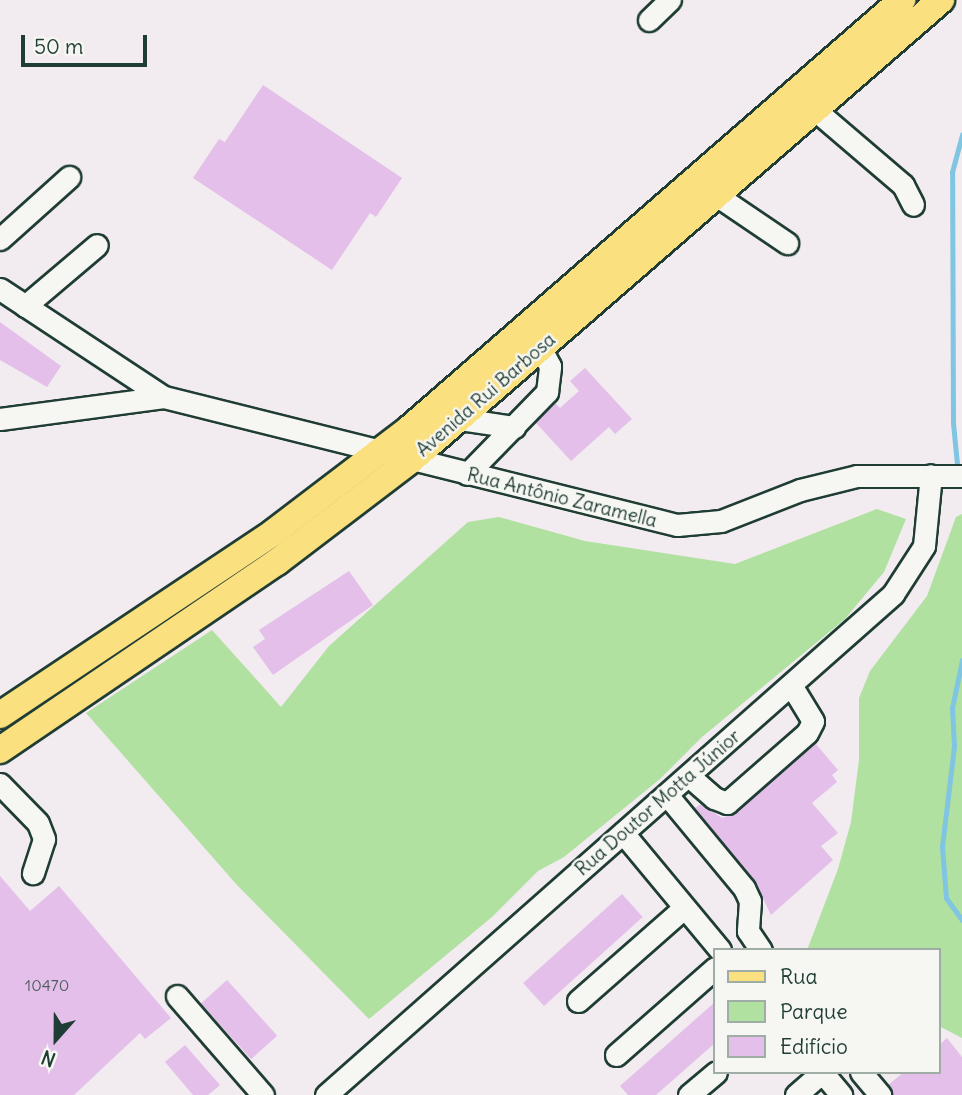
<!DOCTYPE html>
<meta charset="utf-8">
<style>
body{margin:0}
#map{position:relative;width:962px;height:1095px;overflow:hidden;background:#f2ebf0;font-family:Delius,sans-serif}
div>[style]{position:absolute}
.green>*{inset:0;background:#b0e1a1}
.stream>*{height:5px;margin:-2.5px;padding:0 2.5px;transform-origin:2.5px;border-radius:2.5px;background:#80c5e1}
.building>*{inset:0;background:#e3bfea;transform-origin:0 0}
.roads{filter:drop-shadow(2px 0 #1f3d34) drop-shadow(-2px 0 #1f3d34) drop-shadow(0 2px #1f3d34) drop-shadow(0 -2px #1f3d34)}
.minor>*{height:21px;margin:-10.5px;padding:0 10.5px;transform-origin:10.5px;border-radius:10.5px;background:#f6f6f2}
.major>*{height:26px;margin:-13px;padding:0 13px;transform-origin:13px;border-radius:13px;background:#fbe080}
span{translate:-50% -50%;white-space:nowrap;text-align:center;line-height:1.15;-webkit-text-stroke:5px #f6f6f2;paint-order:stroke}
.number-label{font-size:16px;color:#505e62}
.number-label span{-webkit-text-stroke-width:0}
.street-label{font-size:19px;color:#1f3d34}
.legend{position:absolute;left:713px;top:948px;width:228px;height:126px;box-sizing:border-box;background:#f6f6f2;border:2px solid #a0aca6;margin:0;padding:9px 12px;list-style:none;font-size:21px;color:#1f3d34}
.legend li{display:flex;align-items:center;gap:14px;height:35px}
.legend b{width:35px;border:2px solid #a0aca6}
.north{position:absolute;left:21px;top:1004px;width:70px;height:70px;-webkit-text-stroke:5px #f6f6f2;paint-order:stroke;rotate:201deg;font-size:19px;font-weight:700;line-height:28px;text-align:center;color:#1f3d34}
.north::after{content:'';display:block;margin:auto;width:24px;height:32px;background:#1f3d34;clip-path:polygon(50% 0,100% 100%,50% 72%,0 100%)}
.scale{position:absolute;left:21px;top:35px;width:126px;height:32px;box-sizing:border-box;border:4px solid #1f3d34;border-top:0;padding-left:9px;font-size:21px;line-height:24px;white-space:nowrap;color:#1f3d34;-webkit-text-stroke:5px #f6f6f2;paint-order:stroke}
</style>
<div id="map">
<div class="green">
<i style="clip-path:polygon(877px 509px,906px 519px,884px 572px,845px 619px,702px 737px,660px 779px,564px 857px,538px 871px,492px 917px,369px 1019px,237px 885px,86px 713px,212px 630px,281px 707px,329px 646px,468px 522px,499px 517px,585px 541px,735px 564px)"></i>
<i style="clip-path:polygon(962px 514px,962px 1038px,939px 1026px,939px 950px,807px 950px,838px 869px,851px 822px,859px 760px,859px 698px,870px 671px,927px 596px,956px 517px)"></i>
</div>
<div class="stream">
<i style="left:957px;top:464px;width:41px;rotate:-95.6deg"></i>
<i style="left:953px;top:423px;width:251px;rotate:-90.2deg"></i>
<i style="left:952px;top:172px;width:39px;rotate:-75deg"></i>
<i style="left:962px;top:660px;width:49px;rotate:101.8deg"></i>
<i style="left:952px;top:708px;width:38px;rotate:87deg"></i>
<i style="left:954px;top:746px;width:101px;rotate:96.8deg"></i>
<i style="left:942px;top:846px;width:52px;rotate:85.6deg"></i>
<i style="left:946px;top:898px;width:27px;rotate:54deg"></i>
</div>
<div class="building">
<i style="clip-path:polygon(263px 85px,402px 178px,376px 217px,370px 213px,332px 270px,193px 178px,219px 139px,225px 142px)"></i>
<i style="clip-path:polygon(0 322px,61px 366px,47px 387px,0 360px)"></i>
<i style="clip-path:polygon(585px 368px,632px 419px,615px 434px,609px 427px,571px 461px,536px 423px,555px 403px,560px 408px,579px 391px,570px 381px)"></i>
<i style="clip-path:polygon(349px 571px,373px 605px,273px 675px,253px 647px,265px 639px,259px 630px)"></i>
<i style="clip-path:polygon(815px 743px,838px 770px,832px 775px,837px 782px,812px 803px,838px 833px,821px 846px,833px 860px,771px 915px,754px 880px,695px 808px,701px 804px,722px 818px,735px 813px)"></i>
<i style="clip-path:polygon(0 876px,30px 911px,59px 886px,171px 1018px,145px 1039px,140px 1033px,74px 1095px,0 1095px)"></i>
<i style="left:622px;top:894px;width:31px;height:133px;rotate:48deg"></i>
<i style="left:227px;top:980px;width:75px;height:35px;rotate:48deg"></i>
<i style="clip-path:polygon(715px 1002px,715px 1043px,656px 1095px,628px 1095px,620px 1086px)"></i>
<i style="clip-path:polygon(947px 1038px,962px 1057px,962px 1095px,893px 1095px,888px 1085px,904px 1072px,939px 1072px,939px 1045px)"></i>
<i style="clip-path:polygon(185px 1045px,220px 1085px,208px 1095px,193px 1095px,165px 1062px)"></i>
</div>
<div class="roads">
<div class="minor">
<i style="left:649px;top:20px;width:29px;rotate:-44deg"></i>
<i style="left:814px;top:109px;width:117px;rotate:40.5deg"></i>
<i style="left:903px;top:185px;width:22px;rotate:63deg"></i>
<i style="left:716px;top:195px;width:86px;rotate:34.1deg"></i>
<i style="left:0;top:239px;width:93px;rotate:-41.9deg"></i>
<i style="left:0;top:289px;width:196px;rotate:33.4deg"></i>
<i style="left:25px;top:306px;width:94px;rotate:-40.3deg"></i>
<i style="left:0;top:419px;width:165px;rotate:-7.6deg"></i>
<i style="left:164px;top:397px;width:529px;rotate:14.01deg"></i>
<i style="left:677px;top:525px;width:44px;rotate:-5.2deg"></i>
<i style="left:721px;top:521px;width:85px;rotate:-21.4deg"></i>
<i style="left:800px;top:490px;width:59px;rotate:-13.8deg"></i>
<i style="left:857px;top:476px;width:105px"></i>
<i style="left:460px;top:419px;width:55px;rotate:8.4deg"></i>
<i style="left:467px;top:474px;width:115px;rotate:-45.7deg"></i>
<i style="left:547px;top:392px;width:26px;rotate:-83deg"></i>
<i style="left:550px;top:366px;width:21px;rotate:-118deg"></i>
<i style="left:690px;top:777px;width:32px;rotate:41deg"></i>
<i style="left:714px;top:798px;width:14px;rotate:21deg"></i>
<i style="left:727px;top:803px;width:106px;rotate:-41.2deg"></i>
<i style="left:807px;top:733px;width:13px;rotate:-63deg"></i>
<i style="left:813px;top:721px;width:42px;rotate:-121.4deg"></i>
<i style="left:0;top:784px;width:54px;rotate:45.7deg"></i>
<i style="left:38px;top:823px;width:17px;rotate:69deg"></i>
<i style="left:44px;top:839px;width:36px;rotate:108deg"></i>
<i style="left:667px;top:795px;width:121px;rotate:50.4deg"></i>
<i style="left:744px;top:888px;width:14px;rotate:65deg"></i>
<i style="left:750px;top:901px;width:30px;rotate:94deg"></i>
<i style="left:748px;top:931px;width:23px;rotate:56deg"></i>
<i style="left:623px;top:833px;width:152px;rotate:50.3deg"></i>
<i style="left:177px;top:996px;width:131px;rotate:49deg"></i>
<i style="left:578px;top:1001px;width:141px;rotate:-41.3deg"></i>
<i style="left:616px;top:1055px;width:132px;rotate:-41.3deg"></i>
<i style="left:822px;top:1072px;width:30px;rotate:50deg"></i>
<i style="left:861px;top:1072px;width:30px;rotate:50deg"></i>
<i style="left:326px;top:1095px;width:757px;rotate:-41.46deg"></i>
<i style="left:893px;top:594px;width:57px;rotate:-57.1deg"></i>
<i style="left:924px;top:546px;width:71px;rotate:-84.4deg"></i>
<i style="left:689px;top:1095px;width:35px;rotate:-40deg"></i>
<i style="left:796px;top:1095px;width:35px;rotate:-41deg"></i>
</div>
<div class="major">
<i style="left:0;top:715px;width:329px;rotate:-33.7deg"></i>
<i style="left:274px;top:532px;width:170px;rotate:-37.3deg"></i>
<i style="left:409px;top:429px;width:654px;rotate:-41.03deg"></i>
<i style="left:0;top:750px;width:335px;rotate:-34.2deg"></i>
<i style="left:277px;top:562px;width:168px;rotate:-37.3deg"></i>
<i style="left:411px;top:460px;width:702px;rotate:-40.96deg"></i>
</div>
</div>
<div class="number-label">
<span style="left:47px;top:985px">10470</span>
</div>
<div class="street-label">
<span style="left:486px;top:395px;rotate:-41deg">Avenida Rui Barbosa</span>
<span style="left:562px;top:498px;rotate:14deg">Rua Antônio Zaramella</span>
<span style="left:658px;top:803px;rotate:-41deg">Rua Doutor Motta Júnior</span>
</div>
<ul class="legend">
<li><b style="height:9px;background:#fbe080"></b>Rua</li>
<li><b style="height:19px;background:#b0e1a1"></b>Parque</li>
<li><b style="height:19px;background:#e3bfea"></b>Edifício</li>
</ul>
<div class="north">N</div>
<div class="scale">50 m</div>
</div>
